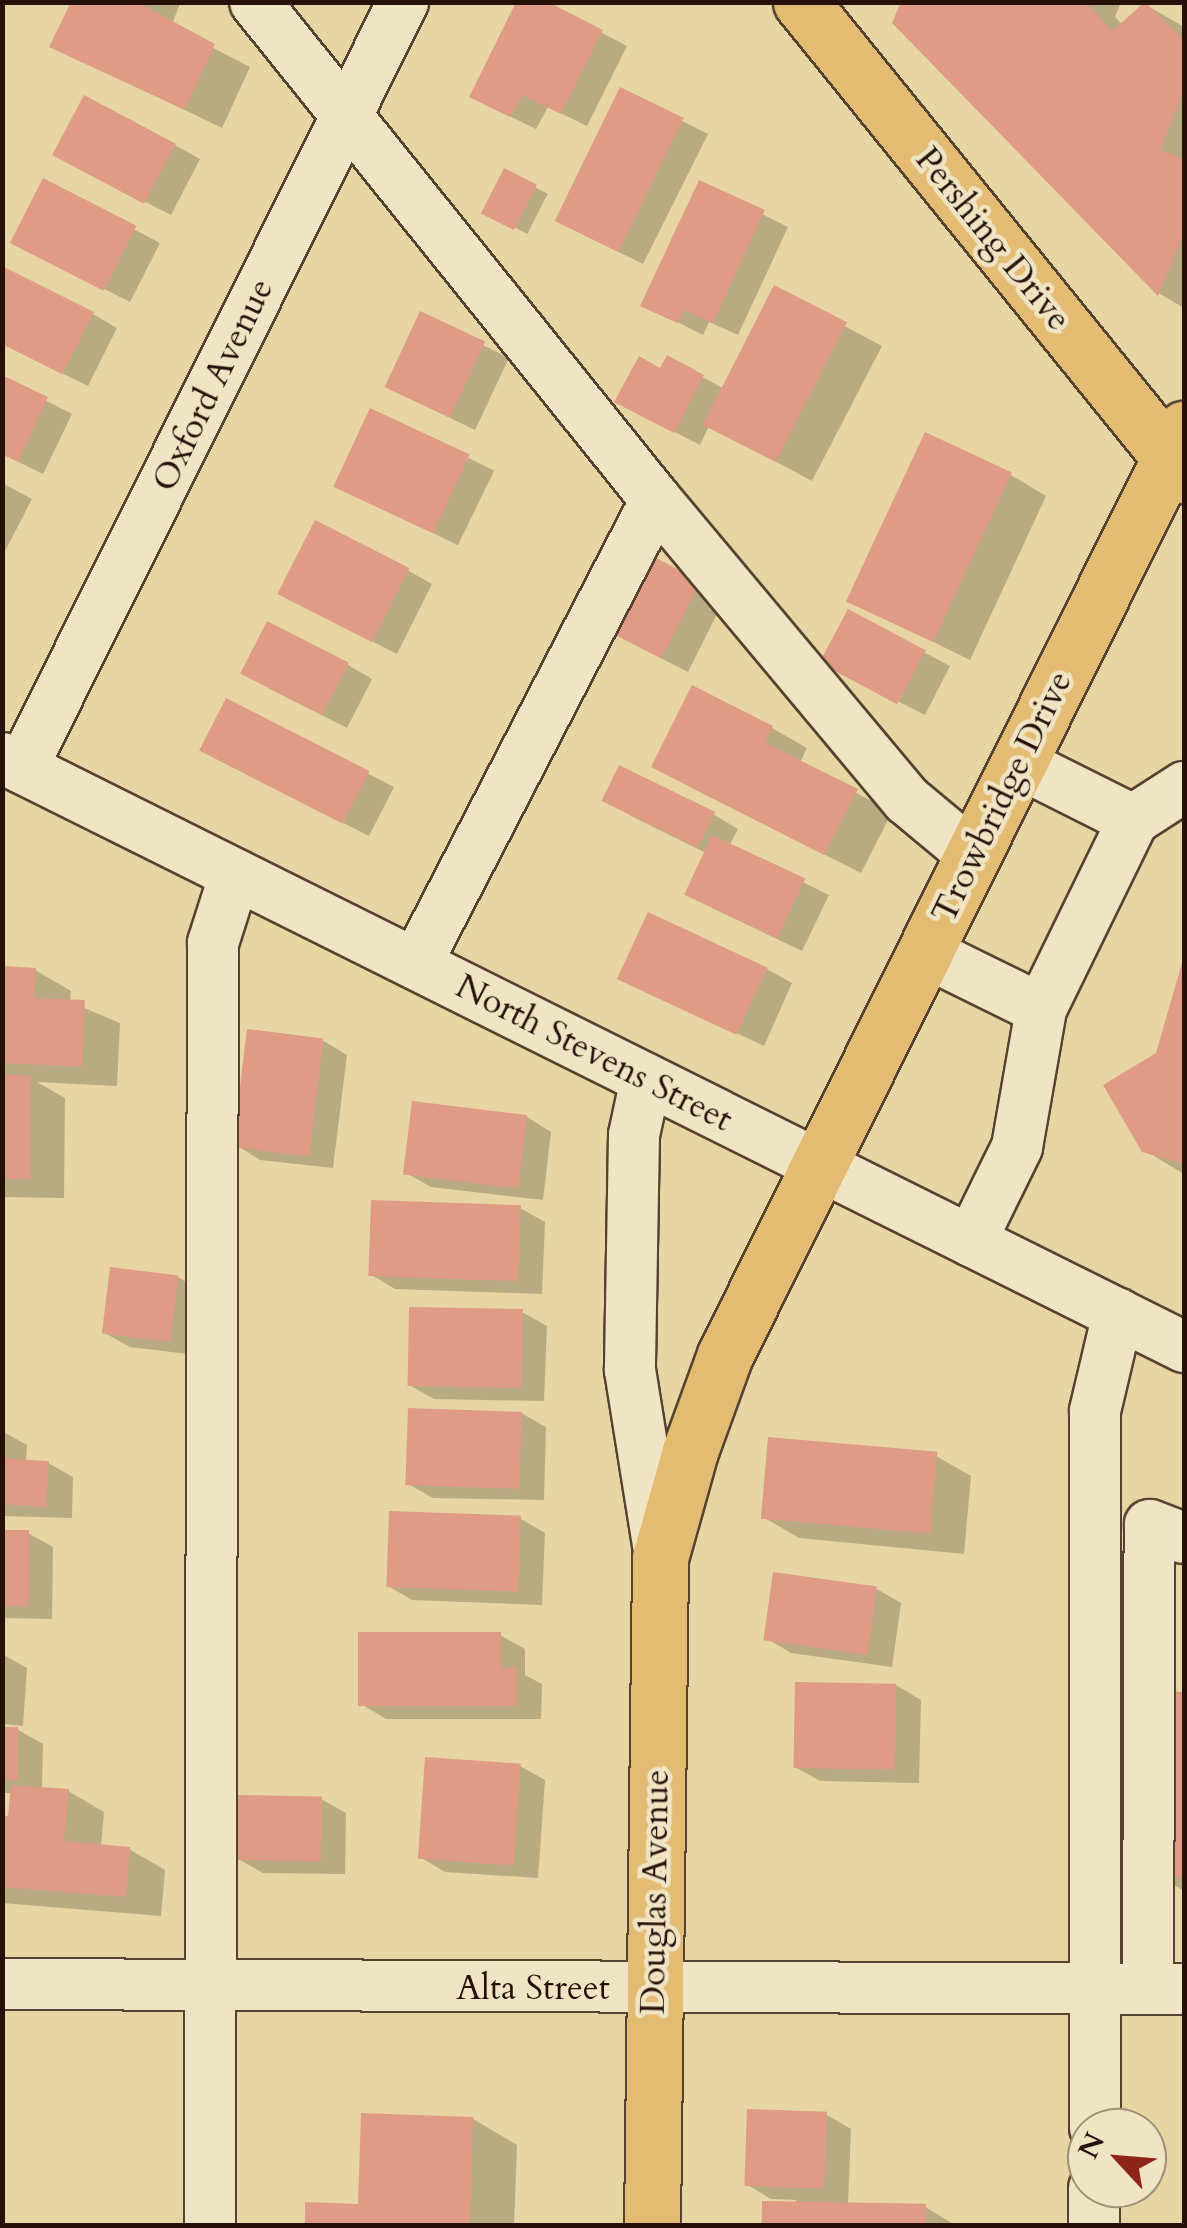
<!DOCTYPE html>
<style>
body{margin:0}
#map{position:relative;width:1187px;height:2228px;overflow:hidden;background:#e7d6a3;font-family:Cardo,serif}
div>[style]{position:absolute}
.shadow>*{inset:0;background:#0003;transform-origin:0 0}
.building>*{inset:0;background:#df9b86;transform-origin:0 0}
.roads{filter:drop-shadow(2px 0 #564230) drop-shadow(-2px 0 #564230) drop-shadow(0 2px #564230) drop-shadow(0 -2px #564230)}
.minor>*{height:50px;margin:-25px;padding:0 25px;transform-origin:25px;border-radius:25px;background:#efe4c3}
.major>*{height:55px;margin:-27.5px;padding:0 27.5px;transform-origin:27.5px;border-radius:27.5px;background:#e4bb72}
span{translate:-50% -50%;white-space:nowrap;text-align:center;line-height:1.15;-webkit-text-stroke:9px #efe4c3;paint-order:stroke}
.street-label{font-size:35px;color:#26110a}
.frame{position:absolute;inset:0;border:5px solid #26110a;pointer-events:none}
.north{position:absolute;left:1067px;top:2108px;width:100px;height:100px;box-sizing:border-box;background:#efe4c3;border:2px solid #9f9079;border-radius:50%;rotate:296deg;font-size:28px;font-weight:700;line-height:40px;text-align:center;color:#26110a}
.north::after{content:'';display:block;margin:auto;width:35px;height:45px;background:#8f2418;clip-path:polygon(50% 0,100% 100%,50% 72%,0 100%)}
</style>
<div id="map">
<div class="shadow">
<i style="clip-path:polygon(73px 2px,181px 2px,171px 26px,250px 67px,222px 128px,53px 46px)"></i>
<i style="clip-path:polygon(543px 2px,627px 46px,587px 126px,548px 107px,536px 129px,497px 110px)"></i>
<i style="clip-path:polygon(904px 2px,1121px 2px,1115px 17px,1122px 24px,1143px 3px,1184px 27px,1184px 308px,1160px 294px,895px 22px)"></i>
<i style="clip-path:polygon(621px 90px,708px 134px,643px 264px,582px 234px)"></i>
<i style="clip-path:polygon(175px 145px,200px 159px,171px 215px,81px 169px)"></i>
<i style="left:505px;top:172px;width:48px;height:45px;rotate:27deg"></i>
<i style="clip-path:polygon(44px 182px,160px 243px,130px 302px,38px 256px)"></i>
<i style="clip-path:polygon(700px 183px,788px 227px,738px 335px,709px 322px,703px 335px,643px 305px)"></i>
<i style="clip-path:polygon(775px 289px,882px 346px,812px 481px,709px 426px,700px 445px,642px 415px,668px 358px,724px 389px)"></i>
<i style="clip-path:polygon(93px 314px,117px 328px,88px 386px,2px 344px)"></i>
<i style="clip-path:polygon(422px 315px,509px 358px,475px 430px,413px 400px)"></i>
<i style="clip-path:polygon(2px 378px,72px 414px,43px 474px,2px 454px)"></i>
<i style="left:372px;top:411px;width:136px;height:83px;rotate:26deg"></i>
<i style="clip-path:polygon(1011px 475px,1046px 496px,970px 660px,850px 601px)"></i>
<i style="clip-path:polygon(2px 483px,32px 499px,2px 557px)"></i>
<i style="clip-path:polygon(651px 558px,725px 598px,688px 672px,639px 647px)"></i>
<i style="clip-path:polygon(407px 570px,432px 584px,397px 654px,305px 607px)"></i>
<i style="clip-path:polygon(849px 613px,950px 666px,925px 715px,848px 676px)"></i>
<i style="clip-path:polygon(348px 665px,372px 679px,347px 728px,268px 688px)"></i>
<i style="clip-path:polygon(227px 701px,394px 787px,369px 836px,227px 764px)"></i>
<i style="clip-path:polygon(772px 728px,807px 748px,800px 763px,892px 812px,861px 873px,690px 787px)"></i>
<i style="clip-path:polygon(713px 814px,738px 829px,729px 846px,829px 895px,802px 951px,712px 908px,706px 853px,629px 815px)"></i>
<i style="clip-path:polygon(1184px 961px,1184px 1174px,1144px 1150px,1158px 1055px)"></i>
<i style="clip-path:polygon(2px 969px,35px 970px,71px 991px,70px 1002px,120px 1023px,117px 1086px,37px 1082px,65px 1098px,64px 1198px,2px 1197px)"></i>
<i style="clip-path:polygon(767px 969px,792px 983px,764px 1046px,620px 978px)"></i>
<i style="clip-path:polygon(322px 1040px,347px 1055px,333px 1168px,260px 1160px,236px 1145px)"></i>
<i style="clip-path:polygon(527px 1117px,551px 1132px,543px 1200px,431px 1187px,406px 1173px)"></i>
<i style="clip-path:polygon(520px 1208px,545px 1222px,542px 1294px,395px 1289px,370px 1274px)"></i>
<i style="clip-path:polygon(178px 1277px,203px 1292px,196px 1355px,130px 1347px,105px 1333px)"></i>
<i style="clip-path:polygon(522px 1312px,547px 1326px,544px 1401px,434px 1399px,409px 1385px)"></i>
<i style="clip-path:polygon(521px 1413px,546px 1427px,544px 1500px,433px 1498px,408px 1484px)"></i>
<i style="clip-path:polygon(2px 1431px,27px 1445px,26px 1462px,48px 1463px,73px 1477px,72px 1518px,2px 1516px)"></i>
<i style="clip-path:polygon(936px 1456px,971px 1476px,964px 1554px,799px 1538px,763px 1517px)"></i>
<i style="clip-path:polygon(521px 1519px,545px 1533px,542px 1605px,412px 1600px,388px 1586px)"></i>
<i style="clip-path:polygon(2px 1533px,28px 1533px,53px 1547px,52px 1619px,2px 1618px)"></i>
<i style="clip-path:polygon(877px 1589px,901px 1603px,892px 1667px,791px 1653px,766px 1638px)"></i>
<i style="clip-path:polygon(500px 1635px,525px 1649px,525px 1675px,542px 1684px,541px 1719px,386px 1719px,361px 1704px)"></i>
<i style="clip-path:polygon(2px 1654px,27px 1668px,23px 1726px,2px 1724px)"></i>
<i style="clip-path:polygon(896px 1685px,921px 1700px,919px 1783px,820px 1781px,795px 1767px)"></i>
<i style="clip-path:polygon(1164px 1693px,1184px 1694px,1184px 1891px,1155px 1874px)"></i>
<i style="clip-path:polygon(15px 1728px,43px 1744px,42px 1789px,68px 1791px,104px 1812px,101px 1847px,129px 1849px,165px 1870px,161px 1916px,2px 1903px,2px 1818px,11px 1818px,13px 1793px,2px 1793px,2px 1729px)"></i>
<i style="clip-path:polygon(520px 1766px,545px 1780px,538px 1878px,445px 1872px,420px 1857px)"></i>
<i style="clip-path:polygon(321px 1799px,346px 1813px,345px 1874px,263px 1873px,238px 1859px)"></i>
<i style="clip-path:polygon(827px 2115px,851px 2129px,848px 2205px,925px 2207px,957px 2226px,764px 2226px,797px 2200px,771px 2199px,746px 2184px)"></i>
<i style="clip-path:polygon(473px 2119px,517px 2145px,514px 2226px,307px 2226px,360px 2206px)"></i>
</div>
<div class="building">
<i style="clip-path:polygon(71px 2px,137px 2px,215px 44px,185px 110px,49px 47px)"></i>
<i style="clip-path:polygon(516px 2px,548px 2px,603px 30px,561px 114px,522px 95px,510px 117px,469px 97px)"></i>
<i style="clip-path:polygon(901px 2px,1085px 2px,1112px 31px,1145px 2px,1184px 40px,1184px 91px,1160px 149px,1184px 160px,1184px 234px,1158px 296px,892px 23px)"></i>
<i style="left:620px;top:87px;width:71px;height:149px;rotate:26deg"></i>
<i style="left:84px;top:95px;width:104px;height:68px;rotate:28deg"></i>
<i style="left:504px;top:168px;width:37px;height:51px;rotate:27deg"></i>
<i style="left:43px;top:178px;width:105px;height:73px;rotate:27deg"></i>
<i style="clip-path:polygon(699px 180px,765px 210px,713px 323px,684px 310px,677px 323px,640px 306px)"></i>
<i style="clip-path:polygon(2px 266px,94px 312px,62px 374px,2px 344px)"></i>
<i style="left:774px;top:285px;width:82px;height:157px;rotate:27deg"></i>
<i style="left:420px;top:311px;width:72px;height:84px;rotate:25deg"></i>
<i style="clip-path:polygon(667px 355px,704px 375px,674px 433px,614px 402px,639px 356px,660px 368px)"></i>
<i style="clip-path:polygon(2px 375px,48px 397px,18px 462px,2px 454px)"></i>
<i style="left:370px;top:408px;width:110px;height:87px;rotate:25deg"></i>
<i style="left:925px;top:432px;width:96px;height:187px;rotate:25deg"></i>
<i style="left:315px;top:520px;width:106px;height:83px;rotate:27deg"></i>
<i style="left:650px;top:555px;width:57px;height:87px;rotate:27deg"></i>
<i style="left:848px;top:609px;width:88px;height:61px;rotate:28deg"></i>
<i style="left:267px;top:621px;width:92px;height:59px;rotate:27deg"></i>
<i style="clip-path:polygon(692px 685px,773px 726px,765px 743px,858px 789px,824px 855px,651px 767px)"></i>
<i style="left:226px;top:698px;width:161px;height:59px;rotate:27deg"></i>
<i style="left:619px;top:765px;width:107px;height:40px;rotate:26deg"></i>
<i style="left:712px;top:835px;width:103px;height:66px;rotate:25deg"></i>
<i style="left:648px;top:912px;width:132px;height:74px;rotate:25deg"></i>
<i style="clip-path:polygon(1184px 956px,1184px 1164px,1142px 1152px,1103px 1085px,1156px 1053px)"></i>
<i style="clip-path:polygon(2px 966px,36px 968px,34px 998px,85px 1000px,82px 1067px,2px 1063px)"></i>
<i style="left:247px;top:1029px;width:77px;height:119px;rotate:7deg"></i>
<i style="left:2px;top:1075px;width:28px;height:104px"></i>
<i style="left:412px;top:1101px;width:116px;height:74px;rotate:7deg"></i>
<i style="left:371px;top:1200px;width:150px;height:76px;rotate:2deg"></i>
<i style="left:110px;top:1267px;width:69px;height:67px;rotate:7deg"></i>
<i style="left:409px;top:1307px;width:114px;height:79px;rotate:1deg"></i>
<i style="left:408px;top:1408px;width:114px;height:77px;rotate:2deg"></i>
<i style="left:768px;top:1437px;width:170px;height:82px;rotate:5deg"></i>
<i style="left:2px;top:1458px;width:47px;height:46px;rotate:4deg"></i>
<i style="left:389px;top:1511px;width:132px;height:76px;rotate:2deg"></i>
<i style="left:2px;top:1530px;width:27px;height:76px"></i>
<i style="left:773px;top:1572px;width:105px;height:69px;rotate:8deg"></i>
<i style="clip-path:polygon(358px 1632px,501px 1632px,501px 1668px,517px 1668px,517px 1706px,358px 1706px)"></i>
<i style="left:795px;top:1682px;width:101px;height:86px;rotate:1deg"></i>
<i style="clip-path:polygon(1162px 1691px,1184px 1692px,1184px 1877px,1152px 1875px)"></i>
<i style="left:2px;top:1727px;width:16px;height:53px"></i>
<i style="left:425px;top:1757px;width:96px;height:102px;rotate:4deg"></i>
<i style="clip-path:polygon(11px 1785px,69px 1789px,64px 1841px,130px 1847px,126px 1897px,2px 1887px,2px 1815px,8px 1816px)"></i>
<i style="left:236px;top:1795px;width:86px;height:65px;rotate:1deg"></i>
<i style="left:747px;top:2109px;width:80px;height:77px;rotate:2deg"></i>
<i style="clip-path:polygon(361px 2113px,473px 2117px,470px 2226px,305px 2226px,305px 2202px,358px 2204px)"></i>
<i style="left:762px;top:2201px;width:164px;height:25px;rotate:1deg"></i>
</div>
<div class="roads">
<div class="minor">
<i style="left:255px;top:2px;width:639px;rotate:51.16deg"></i>
<i style="left:656px;top:500px;width:391px;rotate:50.1deg"></i>
<i style="left:907px;top:800px;width:86px;rotate:39.8deg"></i>
<i style="left:2px;top:758px;width:1321px;rotate:26.49deg"></i>
<i style="left:1019px;top:763px;width:127px;rotate:26.6deg"></i>
<i style="left:22px;top:768px;width:856px;rotate:-63.55deg"></i>
<i style="left:925px;top:952px;width:129px;rotate:26.2deg"></i>
<i style="left:416px;top:964px;width:522px;rotate:-62.65deg"></i>
<i style="left:646px;top:1079px;width:57px;rotate:102.1deg"></i>
<i style="left:634px;top:1135px;width:235px;rotate:91deg"></i>
<i style="left:630px;top:1370px;width:190px;rotate:80.9deg"></i>
<i style="left:971px;top:1241px;width:105px;rotate:-63.9deg"></i>
<i style="left:1017px;top:1147px;width:140px;rotate:-80.1deg"></i>
<i style="left:1041px;top:1009px;width:210px;rotate:-64deg"></i>
<i style="left:1133px;top:820px;width:61px;rotate:-32.9deg"></i>
<i style="left:2px;top:1984px;width:1182px;rotate:0.24deg"></i>
<i style="left:1148px;top:1989px;width:464px;rotate:-89.8deg"></i>
<i style="left:1150px;top:1525px;width:36px;rotate:21deg"></i>
<i style="left:1095px;top:2128px;width:717px;rotate:-90deg"></i>
<i style="left:1095px;top:1411px;width:100px;rotate:-76.7deg"></i>
<i style="left:210px;top:2226px;width:1283px;rotate:-89.87deg"></i>
<i style="left:213px;top:943px;width:72px;rotate:-72.3deg"></i>
<i style="left:1094px;top:2226px;width:38px;rotate:-90deg"></i>
</div>
<div class="major">
<i style="left:801px;top:2px;width:609px;rotate:51deg"></i>
<i style="left:652px;top:2226px;width:668px;rotate:-89.31deg"></i>
<i style="left:660px;top:1558px;width:111px;rotate:-74.3deg"></i>
<i style="left:690px;top:1451px;width:102px;rotate:-70deg"></i>
<i style="left:725px;top:1355px;width:1034px;rotate:-63.63deg"></i>
</div>
</div>
<div class="street-label">
<span style="left:993px;top:239px;rotate:51deg">Pershing Drive</span>
<span style="left:213px;top:385px;rotate:-64deg">Oxford Avenue</span>
<span style="left:1002px;top:797px;rotate:-64deg">Trowbridge Drive</span>
<span style="left:594px;top:1053px;rotate:27deg">North Stevens Street</span>
<span style="left:655px;top:1892px;rotate:-89deg">Douglas Avenue</span>
<span style="left:533px;top:1988px">Alta Street</span>
</div>
<div class="frame"></div>
<div class="north">N</div>
</div>
